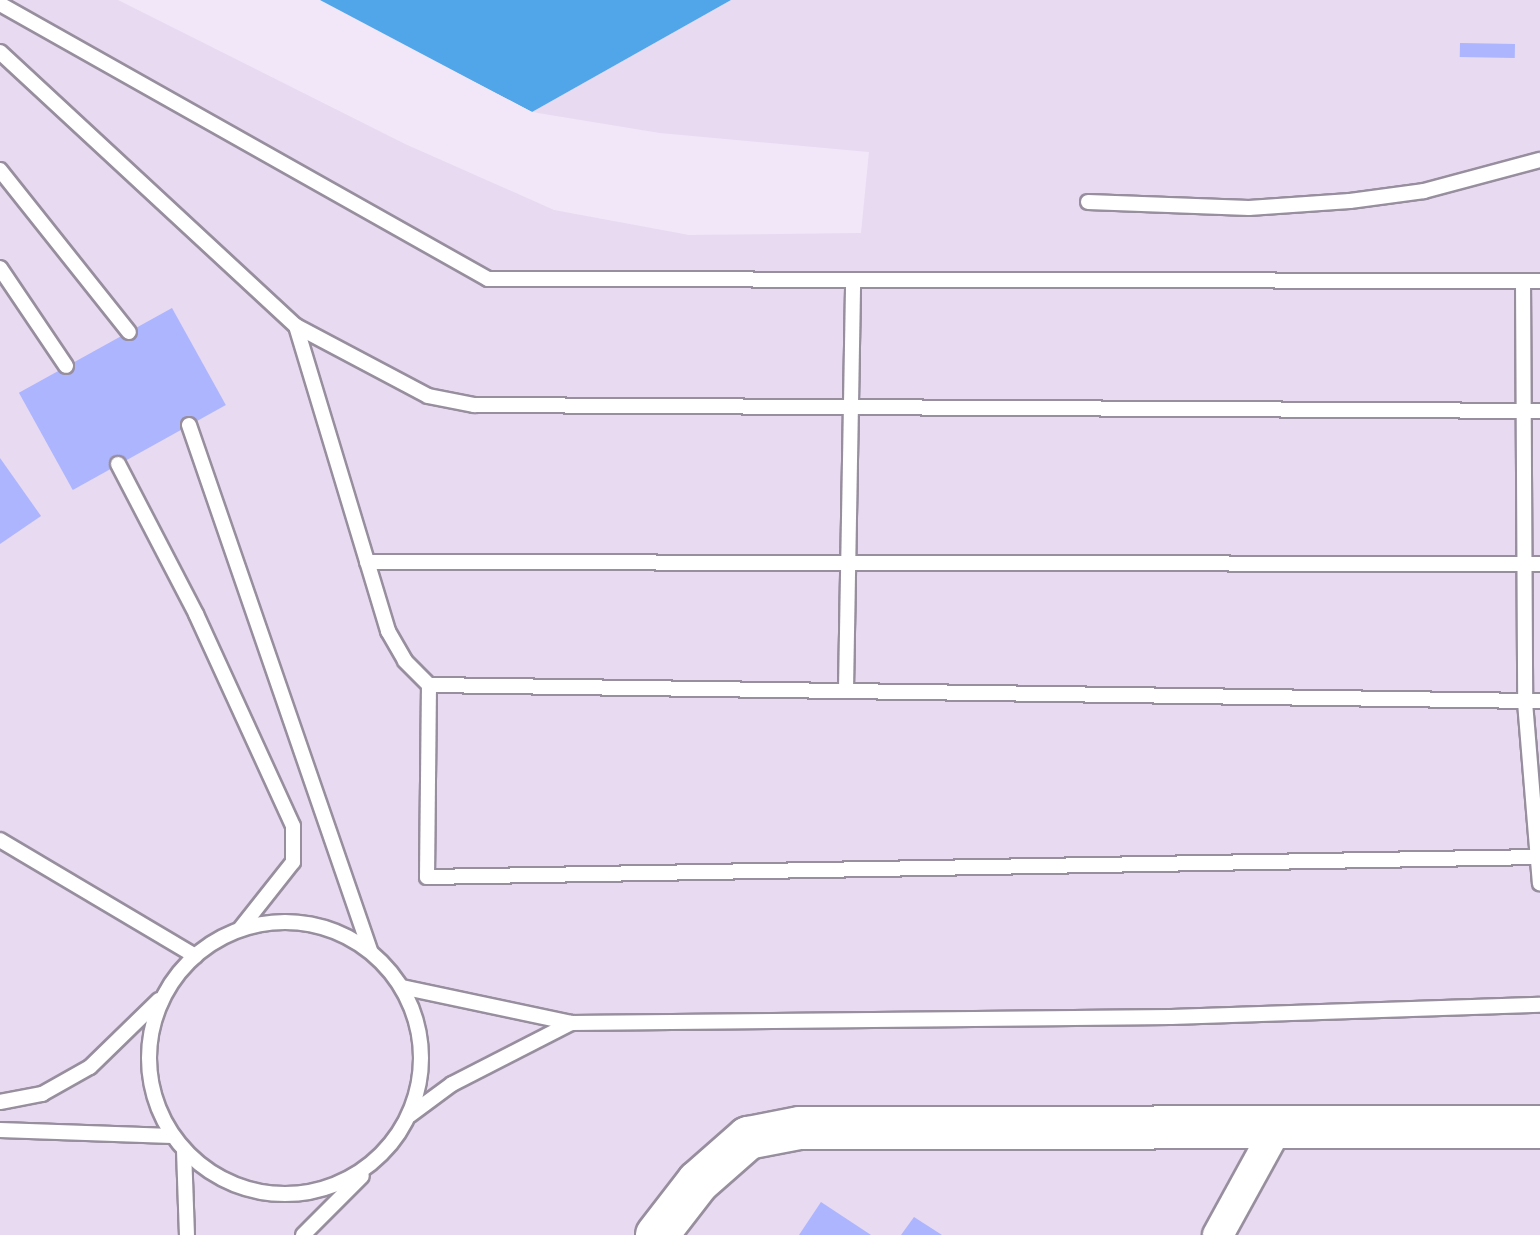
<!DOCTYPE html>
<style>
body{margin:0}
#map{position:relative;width:1540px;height:1235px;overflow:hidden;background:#f1e7f8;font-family:"Roboto Serif",serif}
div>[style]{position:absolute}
.built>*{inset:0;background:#e7daf1}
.water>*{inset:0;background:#50a6e9}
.pier>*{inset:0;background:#f1e7f8}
.building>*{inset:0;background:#acb5fe;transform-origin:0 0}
.roads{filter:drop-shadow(2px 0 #978e9e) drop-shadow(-2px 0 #978e9e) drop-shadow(0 2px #978e9e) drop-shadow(0 -2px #978e9e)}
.service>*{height:14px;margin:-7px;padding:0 7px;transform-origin:7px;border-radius:7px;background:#fff}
.service>.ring{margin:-7px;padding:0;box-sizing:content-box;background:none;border:14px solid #fff;border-radius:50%}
.minor>*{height:30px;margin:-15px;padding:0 15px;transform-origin:15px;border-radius:15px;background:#fff}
.secondary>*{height:42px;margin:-21px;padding:0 21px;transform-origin:21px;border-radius:21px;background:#fff}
span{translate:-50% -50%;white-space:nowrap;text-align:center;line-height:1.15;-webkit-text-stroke:6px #f1e7f8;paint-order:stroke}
</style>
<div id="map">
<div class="built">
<i style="clip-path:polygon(0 0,118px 0,405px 144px,554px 210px,689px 235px,861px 233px,869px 152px,660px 133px,532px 112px,731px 0,1540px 0,1540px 1235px,0 1235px)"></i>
</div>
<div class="water">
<i style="clip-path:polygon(320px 0,731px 0,532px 112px)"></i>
</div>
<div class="pier">
<i style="clip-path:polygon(316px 0,532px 112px,538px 113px,530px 115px)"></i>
</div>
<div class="building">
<i style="left:1460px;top:43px;width:55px;height:14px;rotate:1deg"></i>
<i style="left:172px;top:308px;width:111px;height:175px;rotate:61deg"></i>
<i style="clip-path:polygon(0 458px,41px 516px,0 544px)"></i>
<i style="clip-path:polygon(821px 1202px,871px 1235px,799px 1235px)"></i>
<i style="clip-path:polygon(914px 1217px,942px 1235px,901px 1235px)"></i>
</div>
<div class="roads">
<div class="service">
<i style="left:0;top:4px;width:560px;rotate:29.4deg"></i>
<i style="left:488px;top:279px;width:1052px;rotate:0.11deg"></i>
<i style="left:0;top:52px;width:403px;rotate:42.8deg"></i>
<i style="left:296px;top:326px;width:319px;rotate:73.2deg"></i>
<i style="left:388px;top:631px;width:34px;rotate:60deg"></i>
<i style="left:405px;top:661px;width:34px;rotate:45deg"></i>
<i style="left:429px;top:685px;width:1111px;rotate:0.83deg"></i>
<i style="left:0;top:170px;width:207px;rotate:51.5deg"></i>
<i style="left:1088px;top:202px;width:161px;rotate:2.1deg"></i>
<i style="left:1249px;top:208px;width:101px;rotate:-4deg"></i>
<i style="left:1350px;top:201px;width:75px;rotate:-7.7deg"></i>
<i style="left:1424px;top:191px;width:120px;rotate:-15deg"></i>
<i style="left:0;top:268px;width:118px;rotate:56deg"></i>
<i style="left:1523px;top:281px;width:421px;rotate:89.7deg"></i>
<i style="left:1525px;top:702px;width:182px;rotate:85.3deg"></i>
<i style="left:296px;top:326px;width:149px;rotate:27.9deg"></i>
<i style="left:428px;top:396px;width:47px;rotate:11.1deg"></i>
<i style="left:474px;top:405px;width:1066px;rotate:0.32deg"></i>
<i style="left:189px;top:425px;width:555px;rotate:70.98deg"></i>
<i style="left:118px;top:464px;width:169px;rotate:62.5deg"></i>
<i style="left:196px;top:614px;width:233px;rotate:65.4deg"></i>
<i style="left:293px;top:826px;width:36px;rotate:90deg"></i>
<i style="left:293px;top:862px;width:85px;rotate:128.3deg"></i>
<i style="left:367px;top:562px;width:1173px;rotate:0.1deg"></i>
<i style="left:429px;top:685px;width:192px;rotate:90.6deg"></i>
<i style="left:427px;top:877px;width:1113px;rotate:-1.03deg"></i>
<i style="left:846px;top:690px;width:408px;rotate:-89deg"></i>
<i style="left:0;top:840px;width:227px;rotate:30.7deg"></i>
<i class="ring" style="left:149px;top:922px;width:258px;height:258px"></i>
<i style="left:402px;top:987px;width:173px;rotate:12deg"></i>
<i style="left:571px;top:1023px;width:600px;rotate:-0.57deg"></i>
<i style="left:1171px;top:1017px;width:369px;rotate:-1.9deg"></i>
<i style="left:0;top:1102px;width:43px;rotate:-10.8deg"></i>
<i style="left:42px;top:1094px;width:55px;rotate:-29.4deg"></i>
<i style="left:90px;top:1067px;width:96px;rotate:-44.2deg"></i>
<i style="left:410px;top:1115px;width:52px;rotate:-36.4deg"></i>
<i style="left:452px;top:1084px;width:134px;rotate:-27.1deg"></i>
<i style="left:0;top:1130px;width:172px;rotate:2deg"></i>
<i style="left:184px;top:1150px;width:85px;rotate:88deg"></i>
<i style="left:303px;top:1235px;width:83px;rotate:-45deg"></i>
</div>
<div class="minor">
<i style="left:1218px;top:1235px;width:127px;rotate:-61.2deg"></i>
</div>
<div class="secondary">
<i style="left:657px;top:1235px;width:67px;rotate:-52.3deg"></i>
<i style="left:698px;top:1182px;width:67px;rotate:-41.3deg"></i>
<i style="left:748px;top:1138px;width:53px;rotate:-10.9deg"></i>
<i style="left:800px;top:1128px;width:740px;rotate:-0.08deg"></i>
</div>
</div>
</div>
